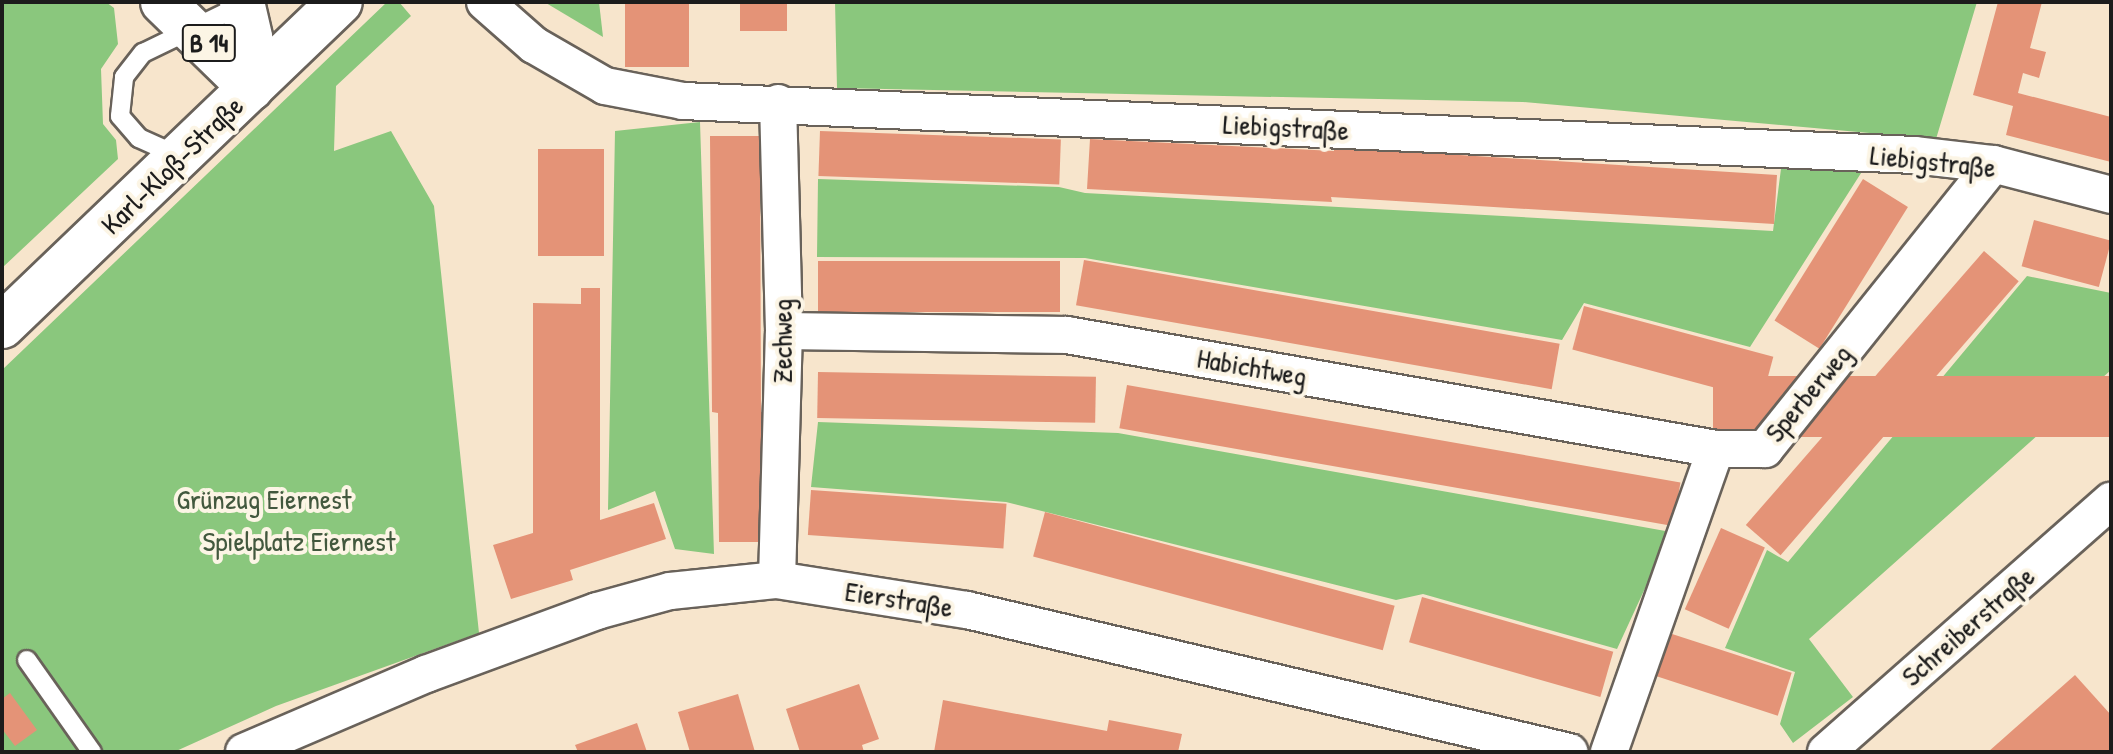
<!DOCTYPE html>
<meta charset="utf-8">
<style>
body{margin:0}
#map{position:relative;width:2113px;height:754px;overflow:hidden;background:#f7e5cc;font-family:"Patrick Hand",sans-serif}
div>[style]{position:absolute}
.green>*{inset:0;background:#8ac77d}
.building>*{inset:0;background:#e49377;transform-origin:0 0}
.roads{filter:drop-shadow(2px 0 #69625a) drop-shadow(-2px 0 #69625a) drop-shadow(0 2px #69625a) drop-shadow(0 -2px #69625a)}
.lane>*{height:18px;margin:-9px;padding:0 9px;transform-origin:9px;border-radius:9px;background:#fff}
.street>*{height:36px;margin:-18px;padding:0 18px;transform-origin:18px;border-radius:18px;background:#fff}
.secondary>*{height:44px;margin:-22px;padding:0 22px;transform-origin:22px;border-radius:22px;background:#fff}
.primary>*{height:44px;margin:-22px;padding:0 22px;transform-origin:22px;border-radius:22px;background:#fff}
span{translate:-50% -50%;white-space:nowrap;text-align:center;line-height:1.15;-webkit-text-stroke:8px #fcf5e5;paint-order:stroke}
.shield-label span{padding:2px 6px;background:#fcf5e5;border:2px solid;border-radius:6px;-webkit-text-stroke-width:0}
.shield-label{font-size:26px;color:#1c1c1c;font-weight:700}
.street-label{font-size:28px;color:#1c1c1c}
.park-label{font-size:28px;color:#42583e}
.frame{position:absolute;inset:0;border:4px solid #1c1c1c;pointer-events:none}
</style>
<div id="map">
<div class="green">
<i style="clip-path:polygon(2px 2px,106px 2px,114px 8px,118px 44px,101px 69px,103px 124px,116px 140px,118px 159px,2px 268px)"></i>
<i style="clip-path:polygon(387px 2px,399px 2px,411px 16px,336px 86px,334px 151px,391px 131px,434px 206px,479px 633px,276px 706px,174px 752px,2px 752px,2px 370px)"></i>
<i style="clip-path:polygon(546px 2px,599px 2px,603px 37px,546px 3px)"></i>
<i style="clip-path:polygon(835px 2px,1977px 2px,1936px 139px,1523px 102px,837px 88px)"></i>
<i style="clip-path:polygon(700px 122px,714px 554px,675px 549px,655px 491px,608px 510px,615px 131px)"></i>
<i style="clip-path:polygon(1782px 161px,1863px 170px,1750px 347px,1584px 303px,1562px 340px,1085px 258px,817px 257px,818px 179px,1059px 187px,1085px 193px,1773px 231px)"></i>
<i style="clip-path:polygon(2027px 276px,2111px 293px,2111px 370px,1809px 639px,1853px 697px,1793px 743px,1780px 724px,1795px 672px,1725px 648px,1767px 550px,1788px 562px)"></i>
<i style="clip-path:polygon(818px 422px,1118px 433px,1671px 532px,1617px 649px,1423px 594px,1396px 600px,1006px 502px,811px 487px)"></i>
</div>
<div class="building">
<i style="left:625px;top:2px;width:64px;height:65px"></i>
<i style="left:740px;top:2px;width:47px;height:29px"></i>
<i style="clip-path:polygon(1998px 2px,2042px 2px,2030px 48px,2046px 52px,2039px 78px,2023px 73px,2018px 93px,2111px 117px,2111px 162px,2006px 135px,2013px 106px,1973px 95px)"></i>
<i style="left:820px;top:131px;width:241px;height:45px;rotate:2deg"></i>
<i style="clip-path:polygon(710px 136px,760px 136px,761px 412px,768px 412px,769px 542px,719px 542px,718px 413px,712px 412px)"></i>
<i style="clip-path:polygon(1090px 139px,1334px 151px,1334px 147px,1777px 175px,1774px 224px,1331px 197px,1332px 202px,1087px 189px)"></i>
<i style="left:604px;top:149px;width:107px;height:66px;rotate:90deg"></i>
<i style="left:1863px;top:179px;width:53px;height:167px;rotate:32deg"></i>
<i style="left:2034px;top:220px;width:80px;height:48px;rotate:15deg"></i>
<i style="left:1984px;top:251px;width:46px;height:363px;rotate:41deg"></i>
<i style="left:1084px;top:260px;width:483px;height:46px;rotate:10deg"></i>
<i style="left:818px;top:261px;width:242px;height:51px"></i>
<i style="clip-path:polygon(581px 288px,600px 288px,600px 520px,654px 503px,666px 539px,570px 570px,573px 580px,511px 599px,493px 545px,533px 533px,533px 303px,581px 304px)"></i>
<i style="left:1584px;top:306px;width:196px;height:45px;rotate:15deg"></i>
<i style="left:818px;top:372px;width:278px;height:46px;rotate:1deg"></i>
<i style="left:2111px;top:376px;width:61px;height:398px;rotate:90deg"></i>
<i style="left:1127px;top:385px;width:562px;height:44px;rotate:10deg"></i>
<i style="left:811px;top:490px;width:196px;height:45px;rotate:4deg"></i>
<i style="left:1045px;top:512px;width:362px;height:46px;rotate:15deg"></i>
<i style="left:1721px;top:528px;width:48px;height:89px;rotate:24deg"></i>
<i style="left:1422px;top:597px;width:199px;height:47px;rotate:16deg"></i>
<i style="left:1669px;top:633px;width:129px;height:45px;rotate:18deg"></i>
<i style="clip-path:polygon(2075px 675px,2111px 715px,2111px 752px,1988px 752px)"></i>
<i style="clip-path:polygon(859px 684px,879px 739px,862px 745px,864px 752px,800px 752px,786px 709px)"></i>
<i style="clip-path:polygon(10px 693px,37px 730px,15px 746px,2px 729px,2px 699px)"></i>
<i style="clip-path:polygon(738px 694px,755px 752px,690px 752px,678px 712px)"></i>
<i style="clip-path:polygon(943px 700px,1107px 731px,1109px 720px,1182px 734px,1178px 752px,934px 752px)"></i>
<i style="clip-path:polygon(637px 723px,647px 752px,578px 752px,575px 745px)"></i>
</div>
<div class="roads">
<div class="lane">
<i style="left:179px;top:156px;width:44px;rotate:-155.8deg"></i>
<i style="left:139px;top:138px;width:29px;rotate:-131deg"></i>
<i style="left:120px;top:116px;width:39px;rotate:-84deg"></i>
<i style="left:124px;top:77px;width:31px;rotate:-52deg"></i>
<i style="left:143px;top:53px;width:112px;rotate:-25.9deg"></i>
<i style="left:27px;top:660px;width:113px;rotate:54.8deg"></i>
</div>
<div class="street">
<i style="left:485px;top:2px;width:65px;rotate:41.3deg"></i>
<i style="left:534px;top:45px;width:82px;rotate:30deg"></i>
<i style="left:605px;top:86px;width:79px;rotate:10.9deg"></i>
<i style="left:683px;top:101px;width:1232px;rotate:2.51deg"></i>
<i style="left:1914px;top:155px;width:80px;rotate:6.5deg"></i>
<i style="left:1993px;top:164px;width:122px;rotate:14.7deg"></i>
<i style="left:784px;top:331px;width:283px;rotate:0.8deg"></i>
<i style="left:1067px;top:335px;width:659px;rotate:9.96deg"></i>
<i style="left:777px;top:580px;width:249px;rotate:-88.4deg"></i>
<i style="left:784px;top:331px;width:228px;rotate:-91.5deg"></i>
<i style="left:244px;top:752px;width:198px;rotate:-23.2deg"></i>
<i style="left:426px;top:674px;width:182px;rotate:-20.2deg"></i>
<i style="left:597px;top:611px;width:76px;rotate:-15.3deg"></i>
<i style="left:670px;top:591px;width:108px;rotate:-5.9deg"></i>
<i style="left:777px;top:580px;width:192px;rotate:9deg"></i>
<i style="left:967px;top:610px;width:619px;rotate:13.27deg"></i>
<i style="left:1609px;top:752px;width:321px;rotate:-70.6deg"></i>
<i style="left:1716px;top:449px;width:49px"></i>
<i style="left:1765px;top:449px;width:365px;rotate:-51.3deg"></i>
<i style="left:1826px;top:752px;width:380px;rotate:-41.4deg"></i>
</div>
<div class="secondary">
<i style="left:2px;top:326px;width:468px;rotate:-43.8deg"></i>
</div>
<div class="primary">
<i style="left:163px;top:2px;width:123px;rotate:44.3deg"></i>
<i style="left:242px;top:2px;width:37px;rotate:77deg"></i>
<i style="left:250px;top:38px;width:50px;rotate:88.9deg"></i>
</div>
</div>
<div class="shield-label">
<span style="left:209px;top:43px">B 14</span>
</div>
<div class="street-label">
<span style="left:1286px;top:127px;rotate:3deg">Liebigstraße</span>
<span style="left:1933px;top:161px;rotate:6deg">Liebigstraße</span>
<span style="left:172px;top:165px;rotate:-44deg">Karl-Kloß-Straße</span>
<span style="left:782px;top:341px;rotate:-90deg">Zechweg</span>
<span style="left:1252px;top:367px;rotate:10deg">Habichtweg</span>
<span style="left:1808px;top:393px;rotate:-50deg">Sperberweg</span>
<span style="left:899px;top:599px;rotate:9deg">Eierstraße</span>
<span style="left:1968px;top:626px;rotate:-41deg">Schreiberstraße</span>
</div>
<div class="park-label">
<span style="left:264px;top:499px">Grünzug Eiernest</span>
<span style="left:299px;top:541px">Spielplatz Eiernest</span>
</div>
<div class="frame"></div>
</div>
